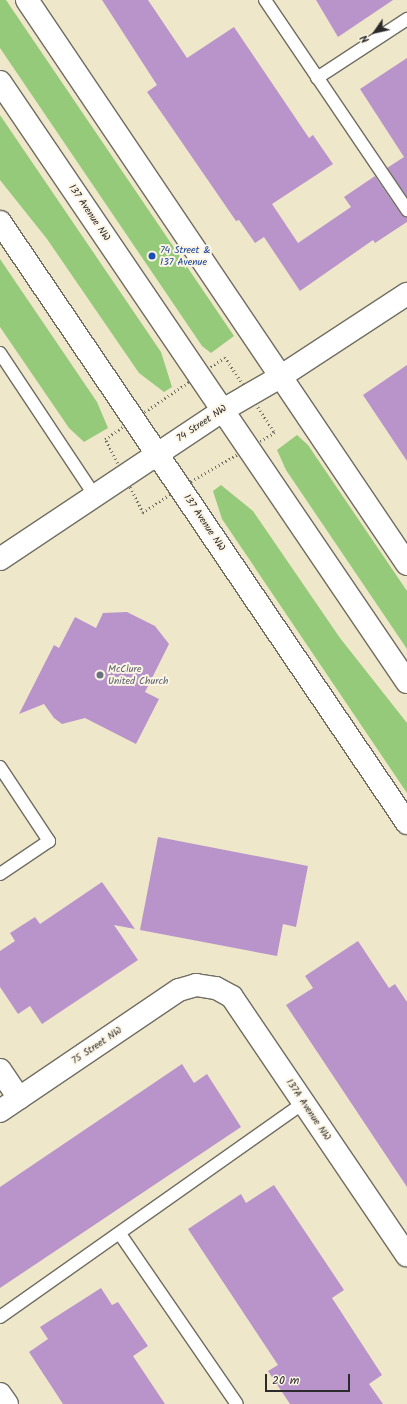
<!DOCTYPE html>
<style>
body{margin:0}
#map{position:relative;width:407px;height:1404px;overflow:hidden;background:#efe7ca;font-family:Kalam,sans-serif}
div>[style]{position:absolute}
.green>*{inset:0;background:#95ca7b}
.building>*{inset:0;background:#b994cb}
.path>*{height:2.5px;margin-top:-1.25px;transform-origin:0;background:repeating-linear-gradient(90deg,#706d63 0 1px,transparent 0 4px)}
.roads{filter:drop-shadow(1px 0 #706d63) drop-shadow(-1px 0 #706d63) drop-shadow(0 1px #706d63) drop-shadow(0 -1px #706d63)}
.service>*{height:12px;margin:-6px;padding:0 6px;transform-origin:6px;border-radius:6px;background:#fff}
.minor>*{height:22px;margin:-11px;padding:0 11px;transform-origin:11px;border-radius:11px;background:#fff}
.tertiary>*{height:22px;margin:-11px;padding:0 11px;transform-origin:11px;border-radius:11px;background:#fff}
.secondary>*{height:22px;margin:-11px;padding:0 11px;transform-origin:11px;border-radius:11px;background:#fff}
.dots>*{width:11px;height:11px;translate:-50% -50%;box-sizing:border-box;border:2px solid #fcf5e5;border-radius:50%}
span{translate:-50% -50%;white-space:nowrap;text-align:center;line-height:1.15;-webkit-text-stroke:4px #fcf5e5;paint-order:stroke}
.street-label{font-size:10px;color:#2b2b2b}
.transit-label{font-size:10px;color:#164399}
.left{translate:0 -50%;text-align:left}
.worship-label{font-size:10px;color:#5b616d}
.north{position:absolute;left:355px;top:12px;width:40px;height:40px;-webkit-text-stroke:3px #fcf5e5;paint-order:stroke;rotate:236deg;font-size:11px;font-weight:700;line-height:16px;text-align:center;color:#2b2b2b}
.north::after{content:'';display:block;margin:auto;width:14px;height:18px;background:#2b2b2b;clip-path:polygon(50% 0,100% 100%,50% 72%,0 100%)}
.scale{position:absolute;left:265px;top:1374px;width:85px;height:18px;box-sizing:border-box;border:2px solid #2b2b2b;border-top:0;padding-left:5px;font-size:12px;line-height:14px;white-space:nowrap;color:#2b2b2b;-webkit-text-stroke:3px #fcf5e5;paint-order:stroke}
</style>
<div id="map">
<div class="green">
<i style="clip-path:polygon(0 0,6px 0,234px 336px,211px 353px,202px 346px,0 48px)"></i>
<i style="clip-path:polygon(0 115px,161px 352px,172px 387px,164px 392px,139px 373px,47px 239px,0 180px)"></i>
<i style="clip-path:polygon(0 259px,97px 402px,108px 428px,84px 442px,69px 428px,0 327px)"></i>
<i style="clip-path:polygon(297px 435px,308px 445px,407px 591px,407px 649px,286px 470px,277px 450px)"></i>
<i style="clip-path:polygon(221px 485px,253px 511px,340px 638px,407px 723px,407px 793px,222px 519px,213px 491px)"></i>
</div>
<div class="building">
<i style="clip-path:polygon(102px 0,148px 0,187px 58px,234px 27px,309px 138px,313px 135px,333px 164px,272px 204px,298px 243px,351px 207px,344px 197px,375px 176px,401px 214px,407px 217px,407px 222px,375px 243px,373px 240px,300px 291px,264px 237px,255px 243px,239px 220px,236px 221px,161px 112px,147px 92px,157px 85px)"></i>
<i style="clip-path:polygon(316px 0,393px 0,338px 37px)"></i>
<i style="clip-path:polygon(407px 58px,407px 197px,387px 168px,404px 157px,360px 89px)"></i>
<i style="clip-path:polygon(407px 365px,407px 461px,363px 395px)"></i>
<i style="clip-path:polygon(127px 612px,155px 626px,169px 644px,145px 692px,159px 699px,136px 744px,85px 718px,62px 724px,54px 718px,44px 704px,19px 714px,54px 645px,59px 648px,75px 617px,96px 628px,103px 613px)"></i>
<i style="clip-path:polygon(158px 837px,308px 866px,296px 927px,283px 924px,277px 956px,140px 930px)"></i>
<i style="clip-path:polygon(102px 882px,135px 929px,114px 925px,138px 960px,42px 1024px,30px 1006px,18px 1014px,0 987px,0 951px,15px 941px,10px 933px,35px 917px,40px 924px)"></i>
<i style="clip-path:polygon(358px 941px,389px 988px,395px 984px,407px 1002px,407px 1187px,286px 1005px,313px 988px,305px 976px)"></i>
<i style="clip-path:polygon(182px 1064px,194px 1083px,207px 1074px,241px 1127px,0 1288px,0 1187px)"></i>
<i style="clip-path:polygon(274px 1185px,344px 1290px,332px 1298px,382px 1375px,369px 1384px,383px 1404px,290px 1404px,268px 1371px,278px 1365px,188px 1229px,241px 1194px,246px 1203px)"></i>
<i style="clip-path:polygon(101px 1288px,112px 1305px,118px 1302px,148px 1346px,133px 1356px,165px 1404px,63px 1404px,29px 1352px,48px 1339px,40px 1327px)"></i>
</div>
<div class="path">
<i style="left:225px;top:357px;width:91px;rotate:56.7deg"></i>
<i style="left:275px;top:433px;width:110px;rotate:149.9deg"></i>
<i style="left:180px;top:488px;width:45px;rotate:146deg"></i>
<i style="left:143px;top:513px;width:83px;rotate:-117.2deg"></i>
<i style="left:105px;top:439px;width:145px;rotate:-34.3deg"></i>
</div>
<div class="roads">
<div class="service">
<i style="left:265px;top:0;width:254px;rotate:55.9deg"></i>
<i style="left:317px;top:78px;width:108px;rotate:-33.2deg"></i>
<i style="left:0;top:353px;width:172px;rotate:56.4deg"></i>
<i style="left:0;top:767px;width:89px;rotate:56.5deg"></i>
<i style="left:49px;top:841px;width:59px;rotate:146deg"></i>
<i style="left:120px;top:1234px;width:206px;rotate:55.5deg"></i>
<i style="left:0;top:1317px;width:371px;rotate:-35.2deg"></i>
</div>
<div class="minor">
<i style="left:27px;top:0;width:680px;rotate:56.03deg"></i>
<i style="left:0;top:1070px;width:34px;rotate:56deg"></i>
<i style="left:0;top:1111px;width:216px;rotate:-34.1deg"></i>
<i style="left:179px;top:990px;width:18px;rotate:-16deg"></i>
<i style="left:196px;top:985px;width:20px;rotate:9deg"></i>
<i style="left:216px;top:988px;width:18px;rotate:29deg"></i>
<i style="left:232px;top:997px;width:312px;rotate:55.9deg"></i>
<i style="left:0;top:1394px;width:12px;rotate:55deg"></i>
</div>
<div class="tertiary">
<i style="left:0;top:559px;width:268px;rotate:-33.7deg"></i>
<i style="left:223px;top:410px;width:66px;rotate:-30.1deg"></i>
<i style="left:280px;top:377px;width:152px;rotate:-33.2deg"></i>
</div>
<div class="secondary">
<i style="left:0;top:82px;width:725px;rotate:55.85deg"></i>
<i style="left:0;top:222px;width:726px;rotate:55.89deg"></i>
</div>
</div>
<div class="dots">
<i style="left:152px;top:256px;background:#1a4fb4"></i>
<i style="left:100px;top:675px;background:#6b7280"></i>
</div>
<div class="street-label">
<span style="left:89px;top:213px;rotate:56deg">137 Avenue NW</span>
<span style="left:202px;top:424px;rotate:-34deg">74 Street NW</span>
<span style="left:204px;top:523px;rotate:56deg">137 Avenue NW</span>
<span style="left:97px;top:1046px;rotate:-34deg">75 Street NW</span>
<span style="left:308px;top:1110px;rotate:56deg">137A Avenue NW</span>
</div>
<div class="transit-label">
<span class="left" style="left:160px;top:256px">74 Street &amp;<br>137 Avenue</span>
</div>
<div class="worship-label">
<span class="left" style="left:108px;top:675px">McClure<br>United Church</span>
</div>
<div class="north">N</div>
<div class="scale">20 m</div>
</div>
